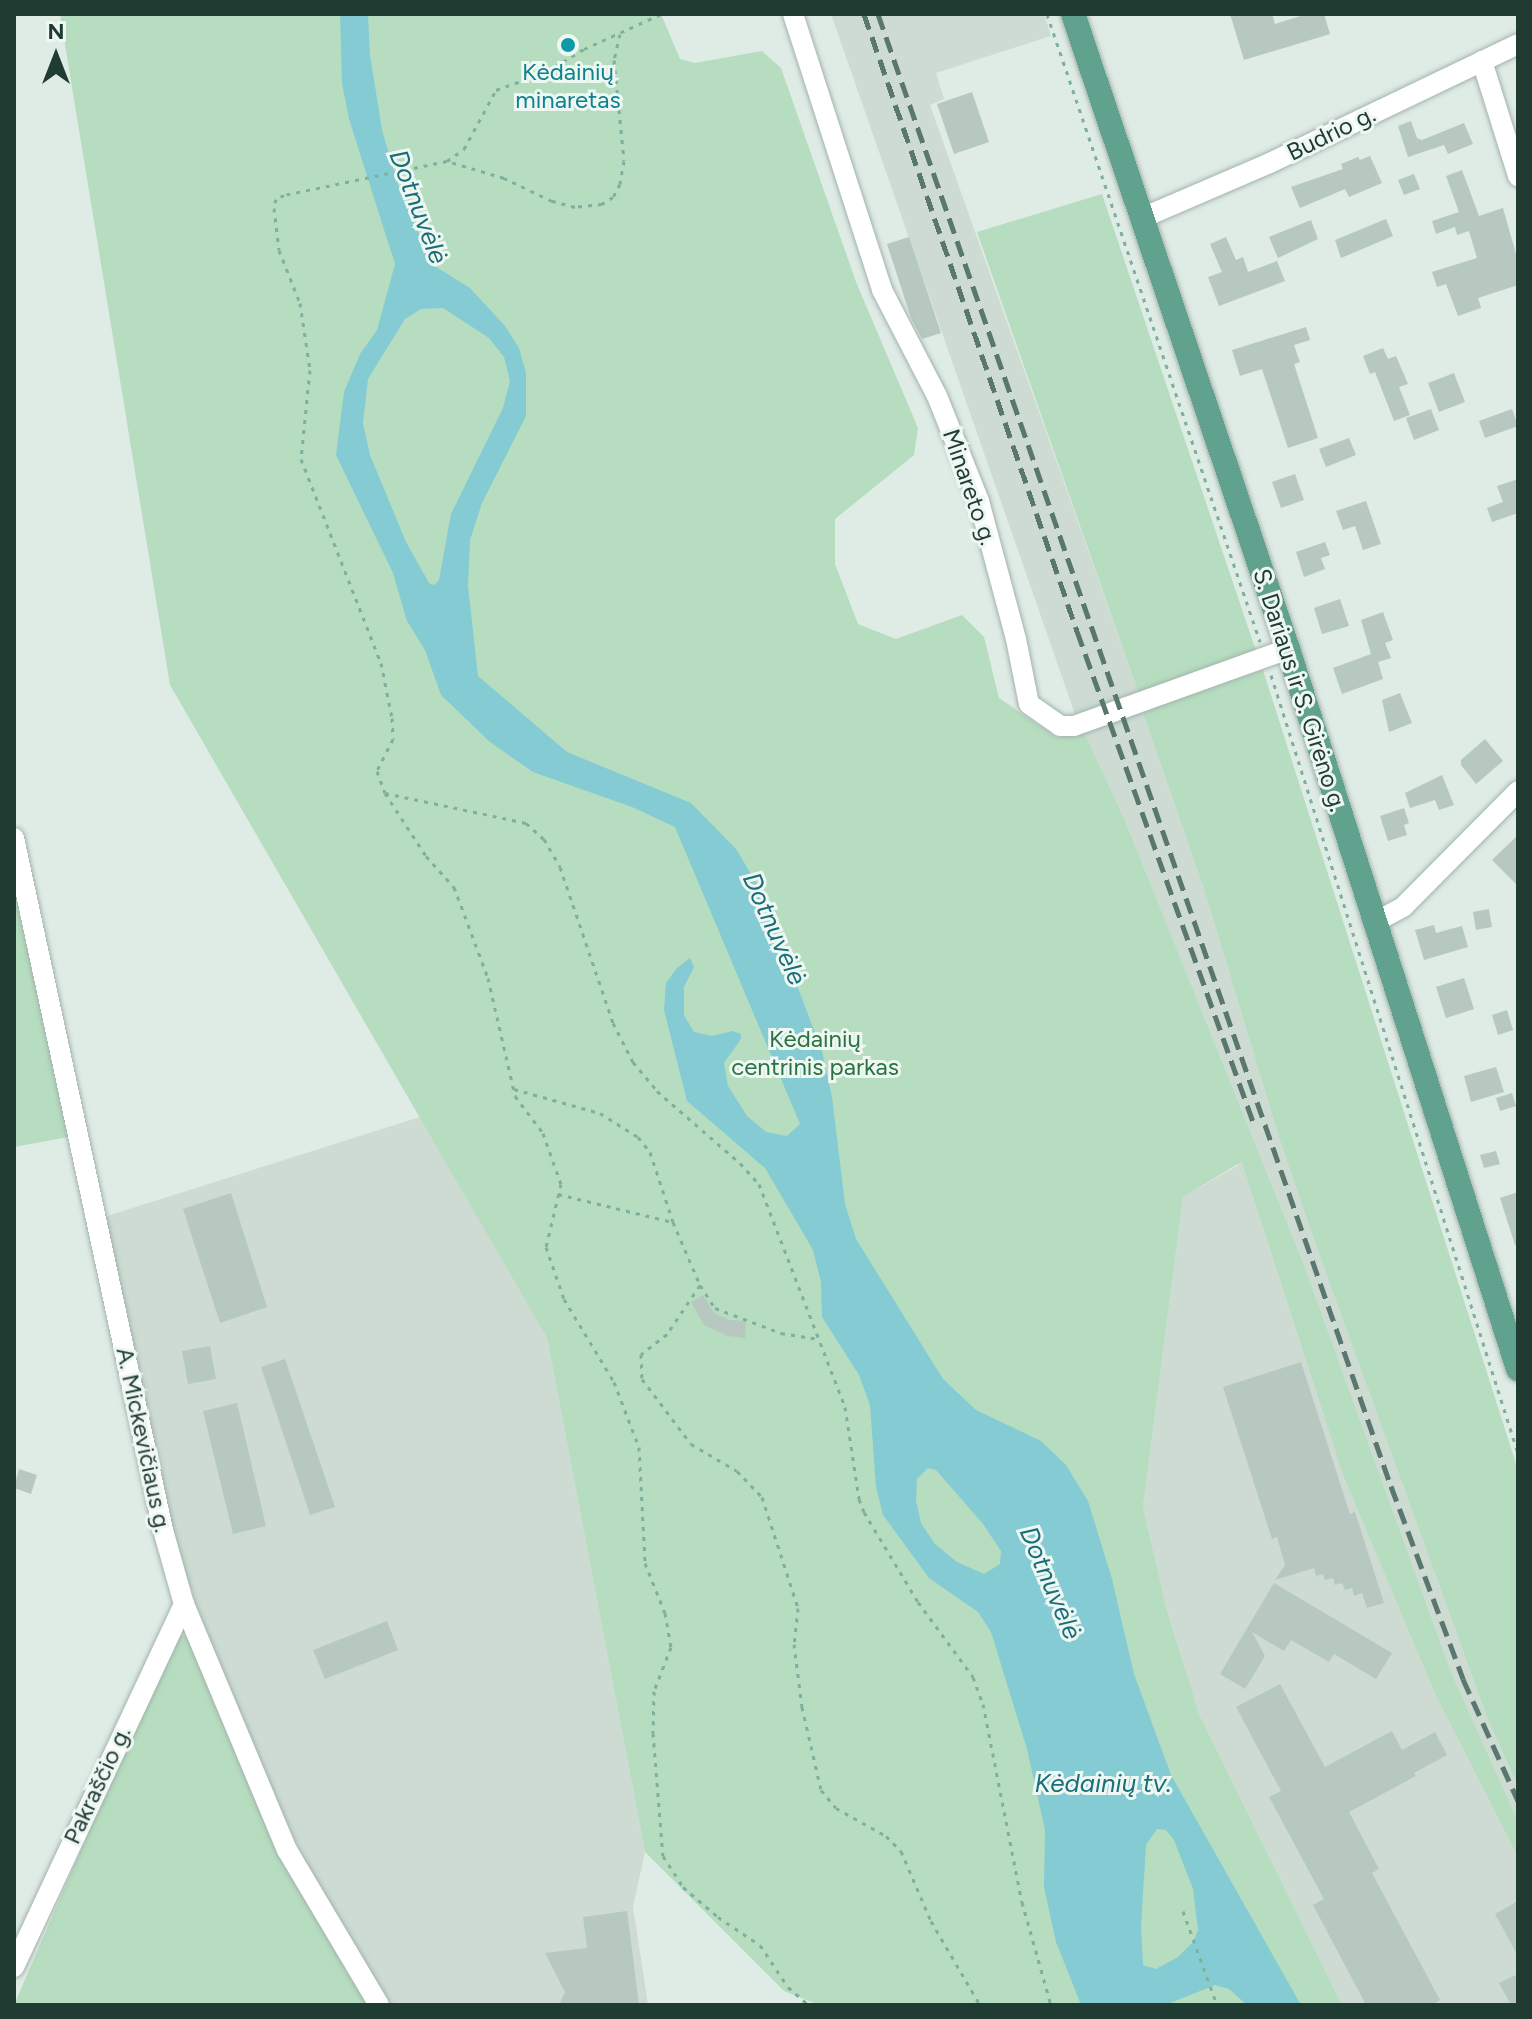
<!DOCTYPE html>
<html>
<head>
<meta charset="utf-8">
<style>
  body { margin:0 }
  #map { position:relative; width:1532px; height:2019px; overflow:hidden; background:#dfebe5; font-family:Figtree,sans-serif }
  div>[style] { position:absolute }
  .built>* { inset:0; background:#cddbd3 }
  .green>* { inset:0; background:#b6ddbf }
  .water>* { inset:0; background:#84cbd3 }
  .building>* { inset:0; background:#b7c8c0 }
  .path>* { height:3px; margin-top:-1.5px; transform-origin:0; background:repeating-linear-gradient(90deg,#7eb09d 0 4px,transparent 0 10px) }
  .roads { filter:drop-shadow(0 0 2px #a2b3ac) drop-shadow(0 0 2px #a2b3ac) }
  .minor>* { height:20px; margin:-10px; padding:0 10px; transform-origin:10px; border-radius:10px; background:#fff }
  .major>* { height:24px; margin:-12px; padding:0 12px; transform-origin:12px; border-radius:12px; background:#61a28e }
  .rail>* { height:5px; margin-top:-2.5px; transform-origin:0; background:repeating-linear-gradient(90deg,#59776d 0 16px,transparent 0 24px) }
  .dots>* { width:22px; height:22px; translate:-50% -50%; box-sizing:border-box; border:4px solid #eff7f3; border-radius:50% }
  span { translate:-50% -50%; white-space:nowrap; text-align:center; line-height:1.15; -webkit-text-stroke:6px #eff7f3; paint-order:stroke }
  .culture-label { font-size:24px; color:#0d838f }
  .street-label { font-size:24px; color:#1f3b32 }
  .park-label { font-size:24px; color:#287341 }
  .water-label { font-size:26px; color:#186e79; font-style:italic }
  .frame { position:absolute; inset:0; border:16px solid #1f3b32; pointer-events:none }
  .north { position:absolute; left:16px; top:16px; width:80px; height:80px; -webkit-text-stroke:6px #eff7f3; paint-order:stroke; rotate:0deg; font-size:22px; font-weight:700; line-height:32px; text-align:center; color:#1f3b32 }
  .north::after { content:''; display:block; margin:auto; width:28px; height:36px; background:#1f3b32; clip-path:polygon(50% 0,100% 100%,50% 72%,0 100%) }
</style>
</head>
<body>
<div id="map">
  <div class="built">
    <div style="clip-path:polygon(831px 14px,1044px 14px,1051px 36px,936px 73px,944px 99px,930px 105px,1139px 694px,1076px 717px)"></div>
    <div style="clip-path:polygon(1142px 710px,1204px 889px,1280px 1141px,1318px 1251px,1488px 1720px,1518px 1786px,1518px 1821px,1451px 1672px,1304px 1265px,1124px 818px,1084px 732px)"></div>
    <div style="clip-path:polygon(420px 1117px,547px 1338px,645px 1852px,633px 1907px,648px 2005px,389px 2005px,315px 1881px,248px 1743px,178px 1554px,104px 1217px)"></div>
    <div style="clip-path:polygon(1242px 1163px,1343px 1475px,1435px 1694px,1518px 1857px,1518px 2005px,1342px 2005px,1200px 1716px,1167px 1611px,1143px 1507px,1183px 1197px)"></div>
  </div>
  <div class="green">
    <div style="clip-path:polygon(60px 14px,661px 14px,680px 59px,695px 63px,762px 51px,781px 68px,856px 282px,918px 428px,914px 455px,835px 519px,835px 564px,858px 624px,896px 639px,962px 615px,984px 637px,999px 698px,1056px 737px,1084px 732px,1124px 818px,1304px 1265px,1451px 1672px,1518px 1821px,1518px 1857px,1435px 1694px,1343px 1475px,1242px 1163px,1236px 1165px,1183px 1197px,1143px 1507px,1167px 1611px,1200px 1716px,1342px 2005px,819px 2005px,784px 1991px,645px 1852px,547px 1338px,170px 685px)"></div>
    <div style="clip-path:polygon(1102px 194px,1256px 651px,1139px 694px,977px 232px)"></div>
    <div style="clip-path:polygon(1263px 670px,1518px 1470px,1518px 1786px,1488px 1720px,1318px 1251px,1280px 1141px,1204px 889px,1142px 710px)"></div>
    <div style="clip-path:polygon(14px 866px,79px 1135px,14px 1147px)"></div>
    <div style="clip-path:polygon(179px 1635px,190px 1638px,369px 2005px,14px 2005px,136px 1723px)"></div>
  </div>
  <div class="water">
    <div style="clip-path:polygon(evenodd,340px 14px,368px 14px,370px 55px,382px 130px,400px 191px,433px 265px,470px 288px,505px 326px,519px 348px,526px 373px,526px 416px,482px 503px,470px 540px,468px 586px,478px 676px,567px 752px,691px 803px,736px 849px,761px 891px,822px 1051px,832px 1097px,845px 1204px,856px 1239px,943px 1379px,976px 1410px,1041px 1441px,1066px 1465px,1088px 1501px,1112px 1579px,1134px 1674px,1171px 1775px,1301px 2005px,1247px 2005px,1229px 1989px,1215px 1985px,1165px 2005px,1081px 2005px,1056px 1942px,1044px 1887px,1045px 1830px,1027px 1749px,991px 1632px,978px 1612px,929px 1578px,883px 1515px,876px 1487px,870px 1405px,859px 1375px,822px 1317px,821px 1282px,813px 1250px,765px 1168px,687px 1101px,664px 1010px,666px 983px,677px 968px,690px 958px,694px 967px,684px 987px,684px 1015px,694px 1032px,712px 1036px,733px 1031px,741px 1034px,741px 1039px,724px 1063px,728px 1086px,747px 1116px,766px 1132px,787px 1136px,800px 1124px,675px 827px,632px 807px,533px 772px,490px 742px,441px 695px,425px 650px,407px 621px,393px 573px,336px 455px,344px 392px,360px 354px,377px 330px,395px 264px,349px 119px,342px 83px,340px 14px,443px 308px,489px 338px,504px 357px,510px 381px,503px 408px,451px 514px,439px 580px,434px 585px,429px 583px,406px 542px,370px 455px,363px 423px,368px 379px,405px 319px,421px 309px,443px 308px,340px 14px,928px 1468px,936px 1470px,983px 1524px,1001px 1551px,1000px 1564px,984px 1574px,957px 1562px,935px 1544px,921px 1523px,916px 1501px,917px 1479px,928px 1468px,340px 14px,1157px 1829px,1166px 1830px,1174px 1840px,1193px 1889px,1198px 1930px,1193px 1942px,1178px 1957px,1156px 1969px,1143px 1965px,1141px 1927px,1146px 1845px,1157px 1829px)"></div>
  </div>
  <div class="building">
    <div style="clip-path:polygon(1230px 14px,1272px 14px,1275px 24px,1307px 14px,1324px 14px,1330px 34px,1244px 60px)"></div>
    <div style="clip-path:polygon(972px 92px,989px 142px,954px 154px,937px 104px)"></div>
    <div style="clip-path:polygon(1411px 121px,1417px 138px,1422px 140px,1464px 123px,1473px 144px,1448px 154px,1444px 145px,1408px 157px,1398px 126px)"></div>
    <div style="clip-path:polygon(1370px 156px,1382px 183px,1349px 197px,1345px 189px,1300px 208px,1291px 187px,1343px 169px,1341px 164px,1358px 157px,1360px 160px)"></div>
    <div style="clip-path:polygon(1462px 170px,1479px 216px,1503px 208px,1518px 261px,1518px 285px,1478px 298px,1481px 308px,1458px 316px,1446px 284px,1437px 287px,1432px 272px,1477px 258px,1469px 231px,1457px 235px,1455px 227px,1436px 234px,1432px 221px,1459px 212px,1446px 176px)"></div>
    <div style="clip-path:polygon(1414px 174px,1420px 189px,1404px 195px,1398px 180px)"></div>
    <div style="clip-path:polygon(1386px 219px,1393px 236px,1341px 258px,1335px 240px)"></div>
    <div style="clip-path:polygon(1311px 220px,1318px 239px,1278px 258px,1269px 237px)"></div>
    <div style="clip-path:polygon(909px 237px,941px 333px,922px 339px,911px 318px,887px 244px)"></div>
    <div style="clip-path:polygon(1226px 237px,1236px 260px,1243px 257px,1248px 272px,1277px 261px,1285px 281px,1219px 306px,1208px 277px,1222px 272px,1210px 244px)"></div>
    <div style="clip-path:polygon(1306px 327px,1310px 340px,1294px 345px,1300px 362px,1294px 364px,1318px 438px,1288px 448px,1262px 369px,1240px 376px,1232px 350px)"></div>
    <div style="clip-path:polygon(1383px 348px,1388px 359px,1396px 356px,1408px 384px,1399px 387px,1410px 415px,1394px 421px,1375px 372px,1370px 374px,1363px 356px)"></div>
    <div style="clip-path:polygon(1454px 373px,1465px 402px,1439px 412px,1428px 383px)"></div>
    <div style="clip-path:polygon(1431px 409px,1439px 430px,1414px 440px,1406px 418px)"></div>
    <div style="clip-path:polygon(1512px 409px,1518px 426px,1485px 438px,1479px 421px)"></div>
    <div style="clip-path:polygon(1349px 438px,1356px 455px,1326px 467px,1319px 449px)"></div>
    <div style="clip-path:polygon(1295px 474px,1304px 500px,1281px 508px,1272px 482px)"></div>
    <div style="clip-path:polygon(1518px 479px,1518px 513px,1492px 522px,1487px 508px,1503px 502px,1497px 486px)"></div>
    <div style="clip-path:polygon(1366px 501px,1381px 544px,1363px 550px,1355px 526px,1343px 530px,1336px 511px)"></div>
    <div style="clip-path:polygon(1325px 542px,1330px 555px,1321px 558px,1325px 569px,1304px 577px,1296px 552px)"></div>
    <div style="clip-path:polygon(1340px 599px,1349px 626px,1322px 634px,1314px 608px)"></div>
    <div style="clip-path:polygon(1383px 612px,1393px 640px,1385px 643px,1391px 658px,1378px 662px,1383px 679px,1342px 694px,1333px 668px,1371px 654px,1361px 620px)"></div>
    <div style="clip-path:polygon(1400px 693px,1412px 723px,1389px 732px,1382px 700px)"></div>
    <div style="clip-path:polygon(1485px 739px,1503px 761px,1476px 784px,1461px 765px,1461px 760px)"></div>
    <div style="clip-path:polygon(1442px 775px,1454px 805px,1439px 810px,1435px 800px,1410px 808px,1405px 793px)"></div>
    <div style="clip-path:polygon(1404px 808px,1409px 823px,1404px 825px,1407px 835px,1388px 841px,1380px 816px)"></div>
    <div style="clip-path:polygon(1518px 835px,1518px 886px,1492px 860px)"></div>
    <div style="clip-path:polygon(1489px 909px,1492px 927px,1476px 930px,1473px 912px)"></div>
    <div style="clip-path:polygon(1434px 925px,1436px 933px,1462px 926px,1468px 947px,1424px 960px,1415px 930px)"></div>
    <div style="clip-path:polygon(1464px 978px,1474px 1009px,1446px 1018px,1436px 987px)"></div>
    <div style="clip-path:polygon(1507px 1010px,1513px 1030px,1498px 1035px,1492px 1015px)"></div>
    <div style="clip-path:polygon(1496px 1067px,1504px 1092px,1471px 1102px,1464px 1076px)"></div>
    <div style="clip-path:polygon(1512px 1093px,1516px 1106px,1500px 1111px,1496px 1098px)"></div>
    <div style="clip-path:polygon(1496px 1151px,1500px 1164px,1484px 1168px,1480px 1155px)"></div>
    <div style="clip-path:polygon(1518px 1192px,1518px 1244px,1515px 1245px,1500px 1198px)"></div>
    <div style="clip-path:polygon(231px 1193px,267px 1307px,220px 1323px,183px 1209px)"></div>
    <div style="clip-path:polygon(703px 1295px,714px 1313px,729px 1320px,746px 1321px,745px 1338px,728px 1336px,704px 1325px,691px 1302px)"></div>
    <div style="clip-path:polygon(210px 1346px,216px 1379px,188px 1384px,182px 1351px)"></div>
    <div style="clip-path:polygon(285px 1359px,335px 1507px,310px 1515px,261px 1367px)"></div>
    <div style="clip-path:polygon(1301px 1362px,1350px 1514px,1355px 1512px,1384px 1603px,1367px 1608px,1362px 1593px,1354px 1596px,1352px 1588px,1345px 1590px,1342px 1583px,1335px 1585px,1333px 1578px,1325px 1580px,1323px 1574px,1316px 1576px,1314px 1568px,1275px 1580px,1285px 1565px,1277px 1537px,1272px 1539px,1223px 1387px)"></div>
    <div style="clip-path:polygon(237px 1403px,266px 1526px,233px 1534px,203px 1411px)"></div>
    <div style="clip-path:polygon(19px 1469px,37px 1475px,31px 1494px,14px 1488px)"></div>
    <div style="clip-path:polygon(1274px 1583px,1392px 1653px,1376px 1679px,1334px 1654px,1329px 1662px,1291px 1640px,1284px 1651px,1252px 1632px,1265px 1656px,1245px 1689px,1220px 1674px)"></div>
    <div style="clip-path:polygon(387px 1621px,398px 1650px,325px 1679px,313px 1650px)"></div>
    <div style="clip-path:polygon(1280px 1684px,1325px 1767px,1392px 1731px,1402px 1750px,1435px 1732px,1447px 1755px,1414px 1773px,1416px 1776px,1349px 1812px,1379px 1869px,1372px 1873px,1440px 2000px,1431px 2005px,1366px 2005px,1313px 1905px,1324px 1899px,1269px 1797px,1281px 1791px,1236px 1707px)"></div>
    <div style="clip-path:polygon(1518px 1901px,1518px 1956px,1495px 1914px)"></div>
    <div style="clip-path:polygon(627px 1911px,639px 2005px,559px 2005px,565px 1992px,545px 1953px,587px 1948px,583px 1917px)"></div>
    <div style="clip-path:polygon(1518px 1974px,1518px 2005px,1511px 2005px,1499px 1983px)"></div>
  </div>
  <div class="path">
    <div style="left:1047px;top:14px;width:663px;rotate:71.26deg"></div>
    <div style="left:620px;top:34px;width:27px;rotate:103deg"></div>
    <div style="left:614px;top:60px;width:101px;rotate:84.3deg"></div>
    <div style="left:624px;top:161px;width:23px;rotate:100deg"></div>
    <div style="left:620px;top:184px;width:15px;rotate:118deg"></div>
    <div style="left:613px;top:197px;width:13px;rotate:148deg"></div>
    <div style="left:602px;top:204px;width:27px;rotate:174deg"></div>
    <div style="left:575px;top:207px;width:24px;rotate:-165deg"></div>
    <div style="left:552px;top:201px;width:53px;rotate:-154.4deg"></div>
    <div style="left:504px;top:178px;width:59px;rotate:-163.4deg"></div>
    <div style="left:447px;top:161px;width:167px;rotate:168.2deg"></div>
    <div style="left:284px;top:195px;width:9px;rotate:153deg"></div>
    <div style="left:276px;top:199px;width:9px;rotate:103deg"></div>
    <div style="left:274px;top:208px;width:42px;rotate:83.2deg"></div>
    <div style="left:279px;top:250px;width:57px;rotate:68.4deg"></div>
    <div style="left:300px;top:303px;width:68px;rotate:81.5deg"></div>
    <div style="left:310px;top:370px;width:89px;rotate:95.8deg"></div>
    <div style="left:301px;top:459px;width:219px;rotate:68.6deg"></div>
    <div style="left:381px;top:663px;width:56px;rotate:78.7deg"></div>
    <div style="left:392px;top:718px;width:21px;rotate:87deg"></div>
    <div style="left:393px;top:739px;width:36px;rotate:117deg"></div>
    <div style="left:377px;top:771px;width:23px;rotate:70deg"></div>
    <div style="left:385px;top:793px;width:75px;rotate:56.9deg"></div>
    <div style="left:426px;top:856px;width:42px;rotate:47.9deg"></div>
    <div style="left:454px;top:887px;width:97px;rotate:69.5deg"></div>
    <div style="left:488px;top:978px;width:121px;rotate:77.1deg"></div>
    <div style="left:515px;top:1096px;width:46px;rotate:52.9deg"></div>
    <div style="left:543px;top:1133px;width:54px;rotate:70.6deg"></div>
    <div style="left:561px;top:1184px;width:65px;rotate:103.4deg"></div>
    <div style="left:546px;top:1247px;width:55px;rotate:70.9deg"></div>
    <div style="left:564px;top:1299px;width:97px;rotate:58.9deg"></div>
    <div style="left:614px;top:1382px;width:70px;rotate:69deg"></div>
    <div style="left:639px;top:1447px;width:116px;rotate:87deg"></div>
    <div style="left:645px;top:1563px;width:54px;rotate:68.2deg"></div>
    <div style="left:665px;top:1613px;width:35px;rotate:80deg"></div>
    <div style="left:671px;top:1647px;width:47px;rotate:111.1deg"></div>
    <div style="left:654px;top:1691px;width:42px;rotate:91.4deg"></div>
    <div style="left:653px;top:1733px;width:123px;rotate:85.4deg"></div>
    <div style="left:663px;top:1856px;width:37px;rotate:57deg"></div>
    <div style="left:683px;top:1887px;width:46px;rotate:40.6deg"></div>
    <div style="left:718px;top:1917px;width:50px;rotate:33.7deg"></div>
    <div style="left:760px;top:1945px;width:50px;rotate:56.3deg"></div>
    <div style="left:788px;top:1987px;width:28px;rotate:41deg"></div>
    <div style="left:447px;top:161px;width:21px;rotate:-35deg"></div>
    <div style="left:464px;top:149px;width:67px;rotate:-61.5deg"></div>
    <div style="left:496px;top:90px;width:53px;rotate:-19.8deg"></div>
    <div style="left:546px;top:72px;width:44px;rotate:-31.2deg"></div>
    <div style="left:584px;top:49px;width:85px;rotate:-24.4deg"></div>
    <div style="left:1271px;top:675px;width:816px;rotate:72.39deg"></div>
    <div style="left:385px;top:793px;width:144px;rotate:12deg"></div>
    <div style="left:526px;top:823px;width:24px;rotate:42deg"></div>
    <div style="left:544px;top:839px;width:32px;rotate:60deg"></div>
    <div style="left:560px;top:867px;width:165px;rotate:71.2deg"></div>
    <div style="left:613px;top:1023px;width:44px;rotate:62.9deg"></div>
    <div style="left:633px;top:1062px;width:38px;rotate:50deg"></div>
    <div style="left:657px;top:1091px;width:110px;rotate:40.9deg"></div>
    <div style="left:740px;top:1163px;width:28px;rotate:48deg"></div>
    <div style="left:759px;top:1184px;width:239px;rotate:68.9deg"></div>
    <div style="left:845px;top:1407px;width:93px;rotate:81.3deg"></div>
    <div style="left:859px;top:1499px;width:14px;rotate:69deg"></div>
    <div style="left:864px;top:1512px;width:105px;rotate:59deg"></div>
    <div style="left:918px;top:1602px;width:93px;rotate:53.7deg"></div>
    <div style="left:973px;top:1677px;width:29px;rotate:70deg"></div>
    <div style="left:983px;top:1704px;width:202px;rotate:78.9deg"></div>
    <div style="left:1022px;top:1902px;width:107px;rotate:74.3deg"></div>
    <div style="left:514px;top:1089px;width:89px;rotate:15.6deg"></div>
    <div style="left:600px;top:1113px;width:45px;rotate:32.3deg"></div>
    <div style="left:638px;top:1137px;width:19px;rotate:51deg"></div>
    <div style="left:650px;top:1152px;width:74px;rotate:71.8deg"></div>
    <div style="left:558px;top:1194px;width:118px;rotate:13.7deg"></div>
    <div style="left:673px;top:1222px;width:69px;rotate:66.8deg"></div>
    <div style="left:700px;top:1285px;width:59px;rotate:124deg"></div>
    <div style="left:667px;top:1334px;width:33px;rotate:142deg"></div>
    <div style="left:641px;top:1354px;width:25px;rotate:88deg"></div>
    <div style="left:642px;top:1379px;width:81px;rotate:53deg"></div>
    <div style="left:691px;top:1444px;width:53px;rotate:30.4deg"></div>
    <div style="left:737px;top:1471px;width:36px;rotate:46deg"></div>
    <div style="left:762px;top:1497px;width:117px;rotate:72deg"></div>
    <div style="left:798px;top:1608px;width:36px;rotate:96deg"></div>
    <div style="left:794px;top:1644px;width:64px;rotate:82.8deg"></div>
    <div style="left:802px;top:1707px;width:85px;rotate:77.1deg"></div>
    <div style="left:821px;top:1790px;width:23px;rotate:50deg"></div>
    <div style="left:836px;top:1808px;width:57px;rotate:29.2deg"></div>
    <div style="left:886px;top:1836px;width:21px;rotate:45deg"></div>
    <div style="left:901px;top:1851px;width:76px;rotate:66.8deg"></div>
    <div style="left:931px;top:1921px;width:97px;rotate:59.7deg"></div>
    <div style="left:700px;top:1285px;width:27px;rotate:57deg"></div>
    <div style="left:715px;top:1308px;width:71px;rotate:20.7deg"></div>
    <div style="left:781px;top:1333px;width:38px;rotate:9deg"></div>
    <div style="left:1183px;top:1911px;width:100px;rotate:70.1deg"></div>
  </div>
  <div class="roads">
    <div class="minor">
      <div style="left:793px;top:14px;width:290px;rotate:72.1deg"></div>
      <div style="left:882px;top:290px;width:119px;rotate:62.6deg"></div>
      <div style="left:937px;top:396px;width:113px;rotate:68.2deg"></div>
      <div style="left:979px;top:501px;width:143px;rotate:75deg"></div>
      <div style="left:1016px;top:639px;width:66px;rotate:78.7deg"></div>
      <div style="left:1029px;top:704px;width:38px;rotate:35deg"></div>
      <div style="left:1060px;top:726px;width:14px"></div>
      <div style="left:1074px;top:726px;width:227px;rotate:-19.8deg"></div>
      <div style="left:1482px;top:61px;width:121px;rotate:72.6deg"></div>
      <div style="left:1142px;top:218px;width:139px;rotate:-23.3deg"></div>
      <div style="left:1270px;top:163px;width:275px;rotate:-25.6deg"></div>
      <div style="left:14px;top:838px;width:708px;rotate:77.85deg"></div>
      <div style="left:163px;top:1530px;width:77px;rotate:74.2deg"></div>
      <div style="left:184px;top:1604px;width:267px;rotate:67.3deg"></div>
      <div style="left:287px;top:1850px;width:180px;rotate:59.3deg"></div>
      <div style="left:1375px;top:922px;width:32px;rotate:-28deg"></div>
      <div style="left:1403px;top:907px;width:163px;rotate:-45.2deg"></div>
      <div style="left:14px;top:1967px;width:401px;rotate:-64.9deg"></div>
    </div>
    <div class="major">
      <div style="left:1073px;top:14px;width:670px;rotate:71.29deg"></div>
      <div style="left:1288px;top:649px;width:756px;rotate:72.28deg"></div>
    </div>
  </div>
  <div class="rail">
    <div style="left:864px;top:14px;width:653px;rotate:70.95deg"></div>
    <div style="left:1077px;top:631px;width:527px;rotate:70.26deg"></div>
    <div style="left:878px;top:14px;width:1559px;rotate:70.79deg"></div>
    <div style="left:1391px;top:1486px;width:206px;rotate:69.5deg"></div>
    <div style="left:1463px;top:1679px;width:134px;rotate:65.7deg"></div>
  </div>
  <div class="dots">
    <div style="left:568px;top:45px;background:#0f9aa8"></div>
  </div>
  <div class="culture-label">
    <span style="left:568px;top:86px">Kėdainių<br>minaretas</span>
  </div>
  <div class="street-label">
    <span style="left:1331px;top:133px;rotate:-26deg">Budrio g.</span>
    <span style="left:970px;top:487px;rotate:71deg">Minareto g.</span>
    <span style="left:1300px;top:690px;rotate:72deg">S. Dariaus ir S. Girėno g.</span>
    <span style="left:144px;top:1440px;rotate:78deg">A. Mickevičiaus g.</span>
    <span style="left:97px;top:1785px;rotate:-65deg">Pakraščio g.</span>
  </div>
  <div class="park-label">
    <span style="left:815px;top:1053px">Kėdainių<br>centrinis parkas</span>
  </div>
  <div class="water-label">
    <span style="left:418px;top:207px;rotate:69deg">Dotnuvėlė</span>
    <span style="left:774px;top:929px;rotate:66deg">Dotnuvėlė</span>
    <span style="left:1050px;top:1583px;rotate:67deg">Dotnuvėlė</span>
    <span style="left:1103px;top:1784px">Kėdainių tv.</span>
  </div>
  <div class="frame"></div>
  <div class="north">N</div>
</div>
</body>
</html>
